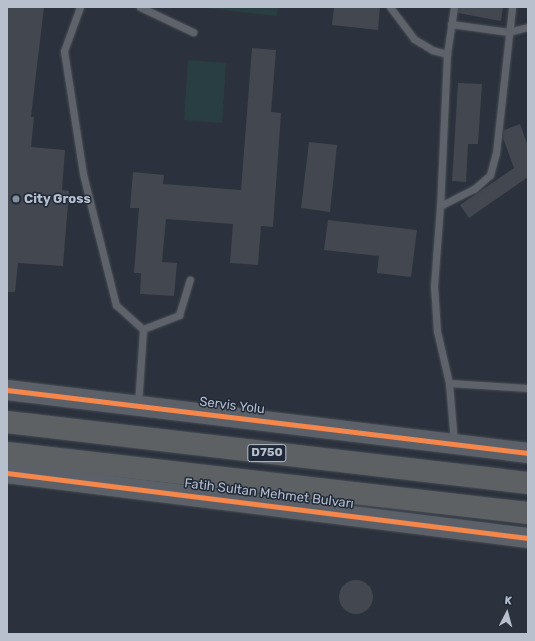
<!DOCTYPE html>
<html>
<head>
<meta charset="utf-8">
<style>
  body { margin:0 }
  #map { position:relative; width:535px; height:641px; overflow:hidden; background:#2c323d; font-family:Rubik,sans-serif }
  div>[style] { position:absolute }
  .green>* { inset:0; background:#293e43 }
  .building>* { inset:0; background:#424750 }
  .round { border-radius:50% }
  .roads { filter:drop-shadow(0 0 1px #494e56) drop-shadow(0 0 1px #494e56) }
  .lane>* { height:7px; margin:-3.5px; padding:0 3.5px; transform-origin:3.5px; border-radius:3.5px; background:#5e626a }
  .secondary>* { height:20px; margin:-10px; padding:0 10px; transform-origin:10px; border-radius:10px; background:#5c6169 }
  .highway>* { height:22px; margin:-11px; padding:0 11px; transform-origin:11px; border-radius:11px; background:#5e6164 }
  .cycleway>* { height:5px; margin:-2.5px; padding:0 2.5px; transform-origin:2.5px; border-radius:2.5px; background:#f5874c }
  .dots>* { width:11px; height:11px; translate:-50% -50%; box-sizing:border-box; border:2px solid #1f2938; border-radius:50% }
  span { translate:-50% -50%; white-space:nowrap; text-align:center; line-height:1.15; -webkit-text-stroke:3px #1f2938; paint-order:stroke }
  .shield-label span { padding:1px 3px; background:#1f2938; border:1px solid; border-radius:3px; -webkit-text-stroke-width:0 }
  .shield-label { font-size:12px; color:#b8bfcd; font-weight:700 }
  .poi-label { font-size:13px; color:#b8bfcd; font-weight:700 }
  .left { translate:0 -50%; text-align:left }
  .street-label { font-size:13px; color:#b8bfcd }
  .frame { position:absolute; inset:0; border:8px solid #b8bfcd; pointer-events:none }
  .north { position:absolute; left:487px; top:593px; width:40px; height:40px; -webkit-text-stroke:3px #1f2938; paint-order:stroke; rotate:6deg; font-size:11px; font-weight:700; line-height:16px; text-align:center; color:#b8bfcd }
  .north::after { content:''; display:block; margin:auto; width:14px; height:18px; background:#b8bfcd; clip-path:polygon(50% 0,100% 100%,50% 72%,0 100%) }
</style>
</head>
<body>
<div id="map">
  <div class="green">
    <div style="clip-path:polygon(196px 7px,278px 7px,277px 16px)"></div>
    <div style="clip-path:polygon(188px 60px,226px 63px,222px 123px,184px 120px)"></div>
  </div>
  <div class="building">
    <div style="clip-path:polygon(7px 7px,44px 7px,31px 117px,34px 117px,31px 147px,65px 150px,62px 190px,69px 191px,63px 266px,18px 263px,15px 292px,7px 292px)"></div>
    <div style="clip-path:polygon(334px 7px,380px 7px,378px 30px,332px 25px)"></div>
    <div style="clip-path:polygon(459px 7px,503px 7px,501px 21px,458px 13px)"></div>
    <div style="clip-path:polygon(252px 48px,276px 50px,271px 112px,281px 113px,273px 227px,261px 226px,258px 265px,230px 263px,233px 224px,166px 219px,162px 262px,177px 263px,174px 296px,140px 294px,141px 273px,134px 273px,139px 208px,130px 208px,133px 172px,164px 175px,163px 184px,241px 190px)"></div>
    <div style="clip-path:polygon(458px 83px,482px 84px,478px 144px,468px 144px,466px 182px,452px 181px)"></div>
    <div style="clip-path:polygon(520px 124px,528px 146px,528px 177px,469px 218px,460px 205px,514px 168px,503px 138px,504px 130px)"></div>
    <div style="clip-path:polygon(309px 142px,337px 145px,330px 212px,301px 208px)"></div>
    <div style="clip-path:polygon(328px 220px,417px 230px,411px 277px,377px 273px,379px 256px,324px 250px)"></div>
    <div class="round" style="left:339px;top:580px;width:34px;height:34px"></div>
  </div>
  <div class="roads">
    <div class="lane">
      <div style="left:80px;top:7px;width:47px;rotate:110deg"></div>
      <div style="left:64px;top:51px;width:124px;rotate:81.2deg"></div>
      <div style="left:83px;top:174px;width:135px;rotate:75.9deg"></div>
      <div style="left:116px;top:305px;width:36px;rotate:42deg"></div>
      <div style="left:140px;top:7px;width:59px;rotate:25.3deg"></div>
      <div style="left:390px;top:7px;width:40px;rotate:53deg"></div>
      <div style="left:414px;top:39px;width:21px;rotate:31deg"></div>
      <div style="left:432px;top:50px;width:16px;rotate:15deg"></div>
      <div style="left:454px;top:7px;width:48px;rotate:98.5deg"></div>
      <div style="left:447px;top:54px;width:152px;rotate:92.6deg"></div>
      <div style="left:440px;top:206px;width:80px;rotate:94.3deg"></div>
      <div style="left:434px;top:286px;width:45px;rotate:86.2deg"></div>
      <div style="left:437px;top:331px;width:53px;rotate:77deg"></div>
      <div style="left:449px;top:383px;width:59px;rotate:85.2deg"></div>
      <div style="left:451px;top:24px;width:58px;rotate:8deg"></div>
      <div style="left:508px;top:32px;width:21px;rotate:-14deg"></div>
      <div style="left:440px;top:206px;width:38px;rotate:-27deg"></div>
      <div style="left:474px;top:189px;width:21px;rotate:-41deg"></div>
      <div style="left:490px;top:175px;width:23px;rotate:-75deg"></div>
      <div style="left:496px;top:153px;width:147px;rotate:-83.7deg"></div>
      <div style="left:143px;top:329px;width:39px;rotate:-21deg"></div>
      <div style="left:179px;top:315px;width:37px;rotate:-73deg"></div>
      <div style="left:449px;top:383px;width:79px;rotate:3.6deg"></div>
      <div style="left:138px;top:405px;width:76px;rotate:-86.2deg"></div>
    </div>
    <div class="secondary">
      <div style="left:7px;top:390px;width:525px;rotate:6.89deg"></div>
      <div style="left:7px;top:473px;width:525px;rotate:7.11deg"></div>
    </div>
    <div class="highway">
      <div style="left:7px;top:422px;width:525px;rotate:6.68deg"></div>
      <div style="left:7px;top:453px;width:524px;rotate:6.57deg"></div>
    </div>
  </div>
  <div class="cycleway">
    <div style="left:7px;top:390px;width:525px;rotate:6.89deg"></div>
    <div style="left:7px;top:473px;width:525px;rotate:7.11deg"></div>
  </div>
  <div class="dots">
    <div style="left:16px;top:199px;background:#878e9b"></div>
  </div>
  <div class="shield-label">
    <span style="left:267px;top:453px">D750</span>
  </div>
  <div class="poi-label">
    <span class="left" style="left:24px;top:199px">City Gross</span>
  </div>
  <div class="street-label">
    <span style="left:232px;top:406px;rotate:7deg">Servis Yolu</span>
    <span style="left:269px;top:494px;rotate:7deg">Fatih Sultan Mehmet Bulvarı</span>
  </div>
  <div class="frame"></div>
  <div class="north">K</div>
</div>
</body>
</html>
